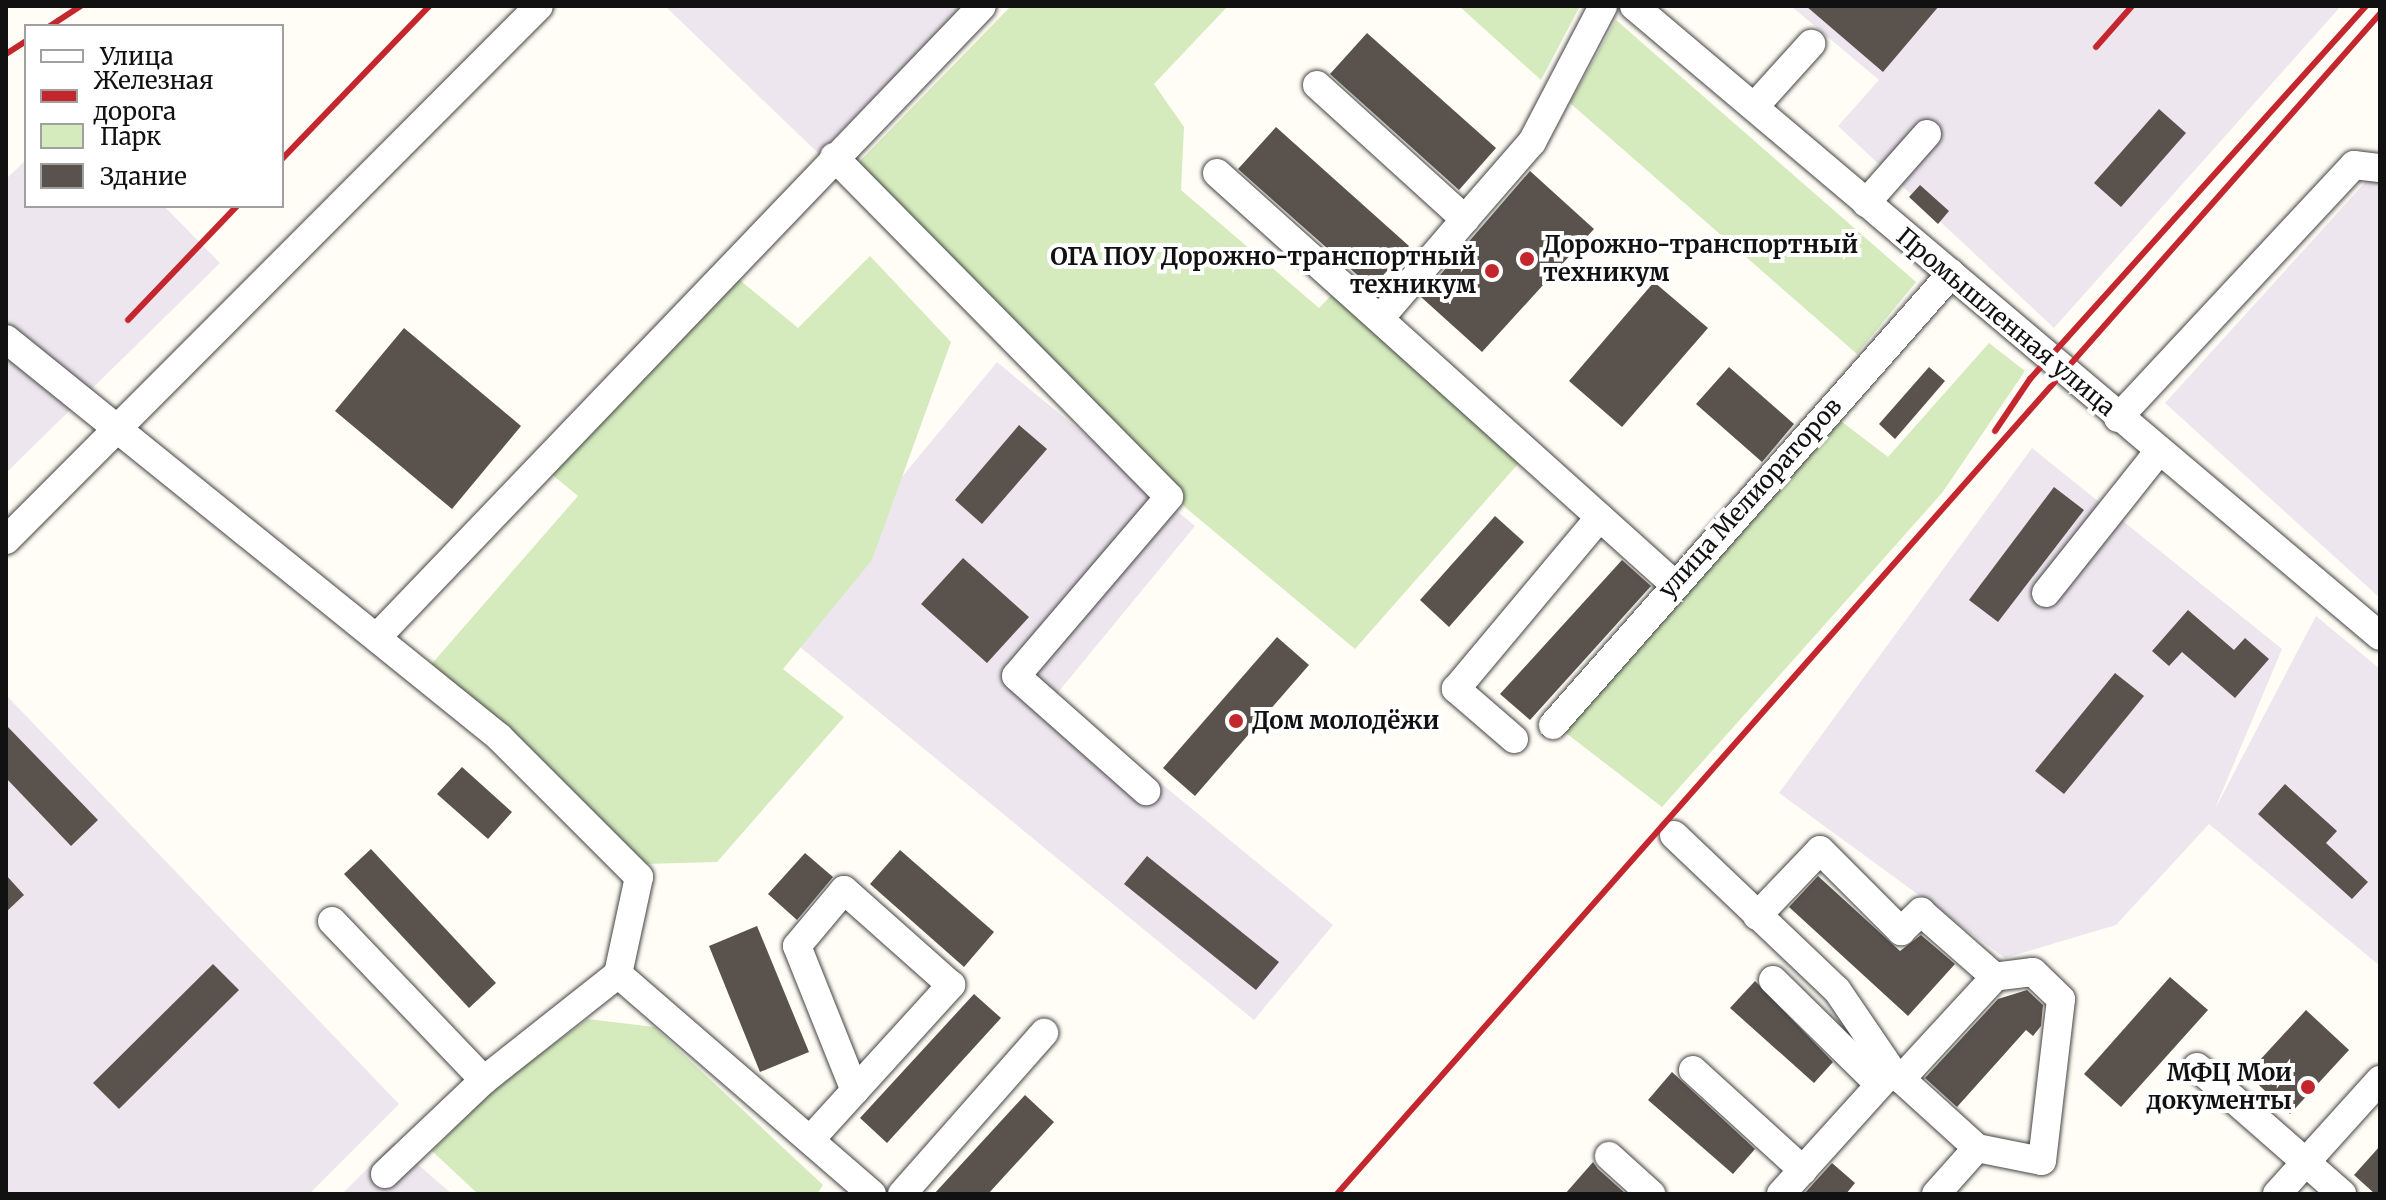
<!DOCTYPE html>
<html>
<head>
<meta charset="utf-8">
<style>
  body { margin:0 }
  #map { position:relative; width:2386px; height:1200px; overflow:hidden; background:#fffdf5; font-family:Merriweather,serif }
  div>[style] { position:absolute }
  .industrial>* { inset:0; background:#eee6ef }
  .green>* { inset:0; background:#d5ebbd }
  .building>* { inset:0; background:#5a524d }
  .roads { filter:drop-shadow(0 0 2px #444) drop-shadow(0 0 2px #444) }
  .minor>* { height:28px; margin:-14px; padding:0 14px; transform-origin:14px; border-radius:14px; background:#fff }
  .rail>* { height:6px; margin:-3px; padding:0 3px; transform-origin:3px; border-radius:3px; background:#c4262e }
  .dots>* { width:22px; height:22px; translate:-50% -50%; box-sizing:border-box; border:4px solid #fff; border-radius:50% }
  span { translate:-50% -50%; white-space:nowrap; text-align:center; line-height:1.15; -webkit-text-stroke:8px #fff; paint-order:stroke }
  .poi-label { font-size:24px; color:#111; font-weight:700 }
  .left { translate:0 -50%; text-align:left }
  .right { translate:-100% -50%; text-align:right }
  .street-label { font-size:24px; color:#111 }
  .frame { position:absolute; inset:0; border:8px solid #111; pointer-events:none }
  .legend { position:absolute; left:24px; top:24px; width:260px; height:184px; box-sizing:border-box; background:#fff; border:2px solid #a0a0a0; margin:0; padding:10px 14px; list-style:none; font-size:24px; color:#111 }
  .legend li { display:flex; align-items:center; gap:16px; height:40px }
  .legend b { width:40px; border:2px solid #a0a0a0 }
</style>
</head>
<body>
<div id="map">
  <div class="industrial">
    <div style="clip-path:polygon(665px 6px,962px 6px,819px 154px)"></div>
    <div style="clip-path:polygon(1791px 6px,2341px 6px,2054px 328px,1838px 126px,1879px 80px)"></div>
    <div style="clip-path:polygon(26px 160px,26px 206px,164px 206px,220px 263px,6px 473px,6px 179px)"></div>
    <div style="clip-path:polygon(2380px 166px,2380px 598px,2165px 403px)"></div>
    <div style="clip-path:polygon(997px 362px,1195px 526px,1055px 696px,1333px 925px,1254px 1020px,777px 628px)"></div>
    <div style="clip-path:polygon(2032px 448px,2282px 649px,2214px 811px,2316px 616px,2380px 669px,2380px 966px,2209px 824px,2116px 925px,2005px 958px,1779px 793px)"></div>
    <div style="clip-path:polygon(6px 695px,399px 1104px,309px 1194px,6px 1194px)"></div>
    <div style="clip-path:polygon(393px 1143px,452px 1194px,342px 1194px)"></div>
  </div>
  <div class="green">
    <div style="clip-path:polygon(1011px 6px,1228px 6px,1154px 84px,1184px 127px,1181px 190px,1319px 308px,1340px 286px,1525px 456px,1355px 649px,1186px 508px,854px 167px)"></div>
    <div style="clip-path:polygon(1459px 6px,1580px 6px,1541px 80px)"></div>
    <div style="clip-path:polygon(1616px 20px,1916px 282px,1857px 354px,1570px 103px)"></div>
    <div style="clip-path:polygon(870px 256px,951px 342px,872px 560px,783px 669px,844px 717px,717px 862px,641px 864px,429px 667px,578px 496px,549px 472px,730px 272px,798px 328px)"></div>
    <div style="clip-path:polygon(1989px 343px,2025px 371px,1942px 493px,1662px 807px,1562px 730px,1837px 418px,1888px 457px)"></div>
    <div style="clip-path:polygon(588px 1019px,654px 1027px,823px 1185px,817px 1194px,478px 1194px,432px 1151px,499px 1084px)"></div>
  </div>
  <div class="building">
    <div style="clip-path:polygon(1806px 6px,1939px 6px,1883px 72px)"></div>
    <div style="clip-path:polygon(1367px 33px,1496px 148px,1459px 190px,1330px 74px)"></div>
    <div style="clip-path:polygon(2159px 109px,2186px 133px,2121px 207px,2094px 183px)"></div>
    <div style="clip-path:polygon(1276px 127px,1409px 246px,1372px 288px,1238px 169px)"></div>
    <div style="clip-path:polygon(1530px 171px,1594px 229px,1482px 352px,1421px 297px)"></div>
    <div style="clip-path:polygon(1920px 185px,1949px 211px,1938px 224px,1909px 197px)"></div>
    <div style="clip-path:polygon(1654px 282px,1708px 328px,1622px 427px,1569px 381px)"></div>
    <div style="clip-path:polygon(404px 328px,521px 426px,452px 509px,335px 411px)"></div>
    <div style="clip-path:polygon(1729px 367px,1794px 424px,1762px 462px,1696px 404px)"></div>
    <div style="clip-path:polygon(1929px 367px,1945px 381px,1895px 439px,1879px 424px)"></div>
    <div style="clip-path:polygon(1019px 425px,1047px 449px,982px 524px,955px 500px)"></div>
    <div style="clip-path:polygon(2054px 487px,2084px 510px,1998px 622px,1969px 600px)"></div>
    <div style="clip-path:polygon(1495px 516px,1524px 542px,1449px 627px,1420px 600px)"></div>
    <div style="clip-path:polygon(963px 558px,1029px 617px,987px 663px,921px 604px)"></div>
    <div style="clip-path:polygon(1622px 560px,1651px 586px,1530px 720px,1500px 694px)"></div>
    <div style="clip-path:polygon(2188px 610px,2234px 650px,2245px 638px,2269px 659px,2235px 698px,2182px 652px,2169px 666px,2152px 651px)"></div>
    <div style="clip-path:polygon(1277px 637px,1309px 665px,1195px 796px,1163px 768px)"></div>
    <div style="clip-path:polygon(2115px 673px,2144px 696px,2064px 794px,2035px 771px)"></div>
    <div style="clip-path:polygon(6px 725px,98px 820px,71px 846px,6px 778px)"></div>
    <div style="clip-path:polygon(462px 767px,512px 812px,488px 839px,437px 794px)"></div>
    <div style="clip-path:polygon(2285px 784px,2337px 831px,2326px 843px,2368px 882px,2352px 899px,2258px 814px)"></div>
    <div style="clip-path:polygon(371px 849px,496px 983px,469px 1008px,344px 874px)"></div>
    <div style="clip-path:polygon(900px 850px,994px 932px,964px 967px,870px 884px)"></div>
    <div style="clip-path:polygon(805px 853px,833px 877px,797px 920px,768px 894px)"></div>
    <div style="clip-path:polygon(1147px 856px,1279px 962px,1256px 990px,1124px 884px)"></div>
    <div style="clip-path:polygon(6px 875px,24px 895px,6px 912px)"></div>
    <div style="clip-path:polygon(1818px 876px,1900px 951px,1921px 935px,1955px 964px,1908px 1016px,1789px 907px)"></div>
    <div style="clip-path:polygon(757px 926px,809px 1052px,760px 1072px,709px 946px)"></div>
    <div style="clip-path:polygon(213px 964px,239px 990px,119px 1109px,93px 1083px)"></div>
    <div style="clip-path:polygon(2170px 977px,2208px 1010px,2121px 1107px,2084px 1074px)"></div>
    <div style="clip-path:polygon(1755px 981px,1833px 1062px,1814px 1083px,1730px 1008px)"></div>
    <div style="clip-path:polygon(2027px 990px,2043px 1005px,2041px 1026px,2033px 1036px,2026px 1030px,1957px 1107px,1925px 1078px,1998px 999px)"></div>
    <div style="clip-path:polygon(974px 994px,1001px 1018px,887px 1143px,860px 1118px)"></div>
    <div style="clip-path:polygon(2306px 1010px,2349px 1050px,2290px 1114px,2247px 1074px)"></div>
    <div style="clip-path:polygon(1672px 1072px,1755px 1149px,1733px 1174px,1648px 1100px)"></div>
    <div style="clip-path:polygon(1025px 1095px,1054px 1122px,988px 1194px,934px 1194px)"></div>
    <div style="clip-path:polygon(2380px 1146px,2380px 1194px,2375px 1194px,2354px 1175px)"></div>
    <div style="clip-path:polygon(1593px 1162px,1598px 1169px,1626px 1194px,1565px 1194px)"></div>
    <div style="clip-path:polygon(1832px 1163px,1855px 1183px,1846px 1194px,1804px 1194px)"></div>
  </div>
  <div class="roads">
    <div class="minor">
      <div style="left:1634px;top:6px;width:976px;rotate:40.18deg"></div>
      <div style="left:1317px;top:85px;width:200px;rotate:42.2deg"></div>
      <div style="left:1465px;top:219px;width:102px;rotate:-49deg"></div>
      <div style="left:1532px;top:142px;width:153px;rotate:-62.4deg"></div>
      <div style="left:1755px;top:106px;width:84px;rotate:-47.9deg"></div>
      <div style="left:834px;top:157px;width:477px;rotate:45.4deg"></div>
      <div style="left:1169px;top:497px;width:235px;rotate:130.5deg"></div>
      <div style="left:1016px;top:676px;width:174px;rotate:41.5deg"></div>
      <div style="left:1217px;top:173px;width:613px;rotate:41.96deg"></div>
      <div style="left:1866px;top:203px;width:92px;rotate:-48.5deg"></div>
      <div style="left:1382px;top:316px;width:128px;rotate:-49.4deg"></div>
      <div style="left:6px;top:339px;width:634px;rotate:38.91deg"></div>
      <div style="left:499px;top:737px;width:198px;rotate:45deg"></div>
      <div style="left:639px;top:877px;width:99px;rotate:102.2deg"></div>
      <div style="left:618px;top:974px;width:336px;rotate:40.9deg"></div>
      <div style="left:2118px;top:418px;width:346px;rotate:-47deg"></div>
      <div style="left:2354px;top:165px;width:26px;rotate:7deg"></div>
      <div style="left:6px;top:540px;width:754px;rotate:-45.05deg"></div>
      <div style="left:2046px;top:593px;width:180px;rotate:-51.5deg"></div>
      <div style="left:379px;top:635px;width:871px;rotate:-46.21deg"></div>
      <div style="left:1553px;top:725px;width:602px;rotate:-48.57deg"></div>
      <div style="left:1514px;top:739px;width:77px;rotate:-139.2deg"></div>
      <div style="left:1456px;top:689px;width:224px;rotate:-50.1deg"></div>
      <div style="left:1674px;top:835px;width:225px;rotate:43.6deg"></div>
      <div style="left:1837px;top:990px;width:98px;rotate:55.8deg"></div>
      <div style="left:1892px;top:1071px;width:12px;rotate:42deg"></div>
      <div style="left:1901px;top:1079px;width:103px;rotate:42.2deg"></div>
      <div style="left:1977px;top:1148px;width:66px;rotate:11.3deg"></div>
      <div style="left:2042px;top:1161px;width:163px;rotate:-83.3deg"></div>
      <div style="left:2061px;top:999px;width:39px;rotate:-136deg"></div>
      <div style="left:2033px;top:972px;width:38px;rotate:173deg"></div>
      <div style="left:1995px;top:977px;width:139px;rotate:132.7deg"></div>
      <div style="left:1757px;top:916px;width:91px;rotate:-46.3deg"></div>
      <div style="left:1820px;top:850px;width:115px;rotate:45deg"></div>
      <div style="left:1901px;top:931px;width:28px;rotate:-44deg"></div>
      <div style="left:1921px;top:912px;width:98px;rotate:41.3deg"></div>
      <div style="left:332px;top:921px;width:220px;rotate:46.3deg"></div>
      <div style="left:1773px;top:980px;width:148px;rotate:44.5deg"></div>
      <div style="left:2197px;top:1067px;width:193px;rotate:41.2deg"></div>
      <div style="left:1693px;top:1070px;width:149px;rotate:42.3deg"></div>
      <div style="left:810px;top:1140px;width:210px;rotate:-47.7deg"></div>
      <div style="left:951px;top:985px;width:143px;rotate:-138.4deg"></div>
      <div style="left:844px;top:890px;width:73px;rotate:130deg"></div>
      <div style="left:797px;top:946px;width:156px;rotate:68.2deg"></div>
      <div style="left:1609px;top:1156px;width:57px;rotate:42.1deg"></div>
      <div style="left:385px;top:1174px;width:137px;rotate:-43.5deg"></div>
      <div style="left:484px;top:1080px;width:171px;rotate:-38.3deg"></div>
      <div style="left:902px;top:1194px;width:215px;rotate:-48.6deg"></div>
      <div style="left:1781px;top:1194px;width:166px;rotate:-47.9deg"></div>
      <div style="left:1936px;top:1194px;width:62px;rotate:-48.3deg"></div>
      <div style="left:2277px;top:1194px;width:154px;rotate:-47.9deg"></div>
    </div>
  </div>
  <div class="rail">
    <div style="left:50px;top:26px;width:37px;rotate:-33deg"></div>
    <div style="left:2096px;top:47px;width:55px;rotate:-48.7deg"></div>
    <div style="left:6px;top:54px;width:24px;rotate:-33deg"></div>
    <div style="left:282px;top:159px;width:212px;rotate:-46.1deg"></div>
    <div style="left:128px;top:320px;width:158px;rotate:-46.3deg"></div>
    <div style="left:1995px;top:431px;width:63px;rotate:-56.1deg"></div>
    <div style="left:2030px;top:379px;width:502px;rotate:-47.99deg"></div>
    <div style="left:1337px;top:1194px;width:1575px;rotate:-48.53deg"></div>
  </div>
  <div class="dots">
    <div style="left:1527px;top:259px;background:#c4262e"></div>
    <div style="left:1492px;top:271px;background:#c4262e"></div>
    <div style="left:1236px;top:721px;background:#c4262e"></div>
    <div style="left:2308px;top:1087px;background:#c4262e"></div>
  </div>
  <div class="poi-label">
    <span class="left" style="left:1543px;top:259px">Дорожно-транспортный<br>техникум</span>
    <span class="right" style="left:1476px;top:271px">ОГА ПОУ Дорожно-транспортный<br>техникум</span>
    <span class="left" style="left:1252px;top:721px">Дом молодёжи</span>
    <span class="right" style="left:2292px;top:1087px">МФЦ Мои<br>документы</span>
  </div>
  <div class="street-label">
    <span style="left:2006px;top:322px;rotate:40deg">Промышленная улица</span>
    <span style="left:1750px;top:498px;rotate:-48deg">улица Мелиораторов</span>
  </div>
  <div class="frame"></div>
  <ul class="legend">
  <li><b style="height:10px;background:#fff"></b>Улица</li>
  <li><b style="height:10px;background:#c4262e"></b>Железная дорога</li>
  <li><b style="height:22px;background:#d5ebbd"></b>Парк</li>
  <li><b style="height:22px;background:#5a524d"></b>Здание</li>
  </ul>
</div>
</body>
</html>
